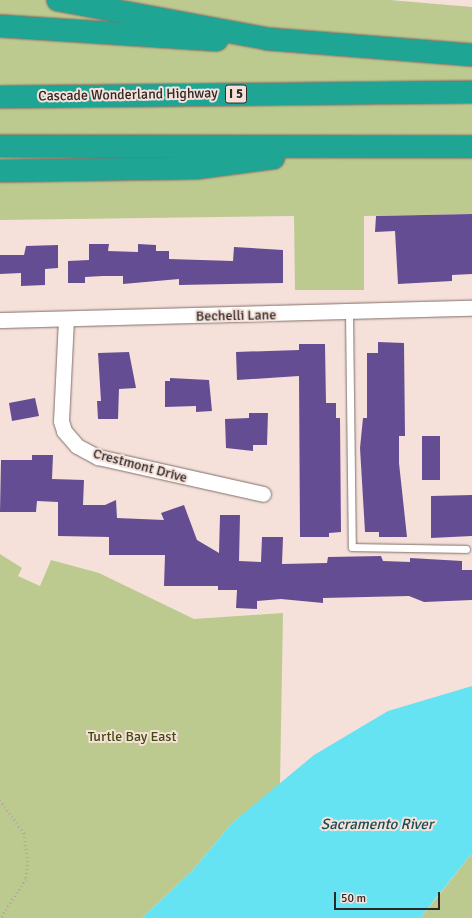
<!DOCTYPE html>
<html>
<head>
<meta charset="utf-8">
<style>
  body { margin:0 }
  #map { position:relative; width:472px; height:918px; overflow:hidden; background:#f5e1da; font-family:Signika,sans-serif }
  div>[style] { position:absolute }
  .green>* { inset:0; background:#bdca8f }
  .water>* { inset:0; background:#66e3f2 }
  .building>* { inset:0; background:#654d93 }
  .path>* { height:2.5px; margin-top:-1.25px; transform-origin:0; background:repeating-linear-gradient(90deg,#b5a59f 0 1px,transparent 0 4px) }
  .roads { filter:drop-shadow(0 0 1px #816f69) drop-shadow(0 0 1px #816f69) }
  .service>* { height:7px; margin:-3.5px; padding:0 3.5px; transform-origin:3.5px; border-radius:3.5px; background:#fff }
  .minor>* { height:15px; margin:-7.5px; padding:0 7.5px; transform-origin:7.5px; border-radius:7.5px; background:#fff }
  .motorway>* { height:22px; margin:-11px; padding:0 11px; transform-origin:11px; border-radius:11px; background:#1ea594 }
  span { translate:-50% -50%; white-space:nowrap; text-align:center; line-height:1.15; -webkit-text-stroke:4px #f5e1da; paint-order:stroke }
  .shield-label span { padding:1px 3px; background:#f5e1da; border:1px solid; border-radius:3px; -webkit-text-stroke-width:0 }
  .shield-label { font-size:13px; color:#2f2725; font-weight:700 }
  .street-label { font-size:14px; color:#2f2725 }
  .park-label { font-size:14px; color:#424b0a }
  .water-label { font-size:15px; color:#184f56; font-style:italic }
  .scale { position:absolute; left:334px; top:892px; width:106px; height:18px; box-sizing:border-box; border:2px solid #2f2725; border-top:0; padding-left:5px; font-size:12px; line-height:14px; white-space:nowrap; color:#2f2725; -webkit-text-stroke:3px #f5e1da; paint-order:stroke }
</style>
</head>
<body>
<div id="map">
  <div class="green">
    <div style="clip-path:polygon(0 0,390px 0,472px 7px,472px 214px,364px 216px,364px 290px,295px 290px,294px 216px,0 220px)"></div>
    <div style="clip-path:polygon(0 554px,22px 568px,18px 576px,40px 586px,51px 560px,99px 573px,194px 619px,283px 613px,280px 784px,232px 823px,193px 870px,142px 918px,0 918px)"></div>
    <div style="clip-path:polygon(472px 853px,472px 918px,420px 918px,435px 900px)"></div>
  </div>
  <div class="water">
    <div style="clip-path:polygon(472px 686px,472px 853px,420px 918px,142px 918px,193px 870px,232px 823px,314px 755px,388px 711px)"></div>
  </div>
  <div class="building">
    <div style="clip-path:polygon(472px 214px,472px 274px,452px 275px,452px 281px,398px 284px,395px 231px,375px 232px,376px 216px)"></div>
    <div style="clip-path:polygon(89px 244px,109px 244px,108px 251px,138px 252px,138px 244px,156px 245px,156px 251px,169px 251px,169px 259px,233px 261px,234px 247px,283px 250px,283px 283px,179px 285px,179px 279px,123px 284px,123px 276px,103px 276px,85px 277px,85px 283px,68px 283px,68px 261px,89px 260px)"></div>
    <div style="clip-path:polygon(58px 245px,58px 268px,45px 269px,45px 285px,21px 286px,21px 273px,0 274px,0 255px,24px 255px,26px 246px)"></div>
    <div style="clip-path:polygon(378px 342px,404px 343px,405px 436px,399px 436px,399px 463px,407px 537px,379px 537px,379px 532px,365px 532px,360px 448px,363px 418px,367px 418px,367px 353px,378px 353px)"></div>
    <div style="clip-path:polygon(299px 344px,325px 344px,326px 403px,336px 403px,336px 418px,340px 418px,341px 532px,329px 533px,329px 537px,300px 537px,299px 376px,237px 380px,236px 352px,299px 350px)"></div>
    <div style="clip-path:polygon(129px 352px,136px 388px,119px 389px,118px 419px,98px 419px,97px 401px,101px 401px,98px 353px)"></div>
    <div style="clip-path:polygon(170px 378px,209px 380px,212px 411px,196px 412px,196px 406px,165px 407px,165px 381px,170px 381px)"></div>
    <div style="clip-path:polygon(35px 398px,39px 416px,12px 421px,9px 403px)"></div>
    <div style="clip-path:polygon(249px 413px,268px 413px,267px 445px,253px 445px,253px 451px,226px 448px,225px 419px,249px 418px)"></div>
    <div style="clip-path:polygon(422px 436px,440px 436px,440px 480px,422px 480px)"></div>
    <div style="clip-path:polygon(32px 455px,53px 455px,52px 479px,84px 480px,83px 505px,105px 505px,116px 500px,117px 518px,164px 520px,161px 513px,184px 505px,197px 540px,219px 553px,220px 515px,240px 515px,239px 561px,261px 562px,262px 537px,283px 537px,282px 564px,327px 563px,328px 557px,381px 556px,383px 561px,410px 562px,410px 558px,462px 561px,462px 570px,472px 570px,472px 600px,424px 602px,409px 596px,323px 598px,323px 603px,281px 599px,257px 601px,257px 609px,236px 608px,237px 590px,218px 590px,218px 586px,164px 586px,165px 555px,109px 555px,109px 537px,58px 536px,58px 502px,37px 501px,36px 512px,0 512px,1px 460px,32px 460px)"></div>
    <div style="clip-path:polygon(472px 495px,472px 536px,431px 538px,431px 496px)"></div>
  </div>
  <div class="path">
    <div style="left:0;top:800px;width:41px;rotate:54deg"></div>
    <div style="left:24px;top:833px;width:28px;rotate:82deg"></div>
    <div style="left:28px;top:861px;width:18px;rotate:96deg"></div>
    <div style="left:26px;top:879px;width:46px;rotate:122.7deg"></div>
  </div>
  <div class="roads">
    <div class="service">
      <div style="left:349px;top:313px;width:234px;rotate:89.3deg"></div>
      <div style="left:352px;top:547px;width:114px;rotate:1deg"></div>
    </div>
    <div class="minor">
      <div style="left:66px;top:319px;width:102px;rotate:92.8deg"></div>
      <div style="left:61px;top:421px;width:10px;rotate:73deg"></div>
      <div style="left:64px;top:431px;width:20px;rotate:49deg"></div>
      <div style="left:77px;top:446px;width:24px;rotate:28deg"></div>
      <div style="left:98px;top:457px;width:169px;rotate:12.6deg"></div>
      <div style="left:0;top:320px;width:472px;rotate:-1.5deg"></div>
    </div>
    <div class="motorway">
      <div style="left:58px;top:0;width:214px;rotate:10.5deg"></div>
      <div style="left:268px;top:39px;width:205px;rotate:4.5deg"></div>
      <div style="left:0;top:26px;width:217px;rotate:3.7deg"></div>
      <div style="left:0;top:97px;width:472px;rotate:-0.6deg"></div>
      <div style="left:0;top:146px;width:472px;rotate:0.1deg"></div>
      <div style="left:0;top:171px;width:196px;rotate:-0.9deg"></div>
      <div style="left:196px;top:168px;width:78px;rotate:-7.4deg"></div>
    </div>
  </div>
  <div class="shield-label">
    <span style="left:236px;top:94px">I 5</span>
  </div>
  <div class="street-label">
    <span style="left:128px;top:95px;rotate:-1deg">Cascade Wonderland Highway</span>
    <span style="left:236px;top:316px;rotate:-1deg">Bechelli Lane</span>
    <span style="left:140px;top:466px;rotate:15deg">Crestmont Drive</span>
  </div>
  <div class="park-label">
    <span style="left:132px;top:737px">Turtle Bay East</span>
  </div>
  <div class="water-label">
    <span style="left:377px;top:825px">Sacramento River</span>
  </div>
  <div class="scale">50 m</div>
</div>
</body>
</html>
